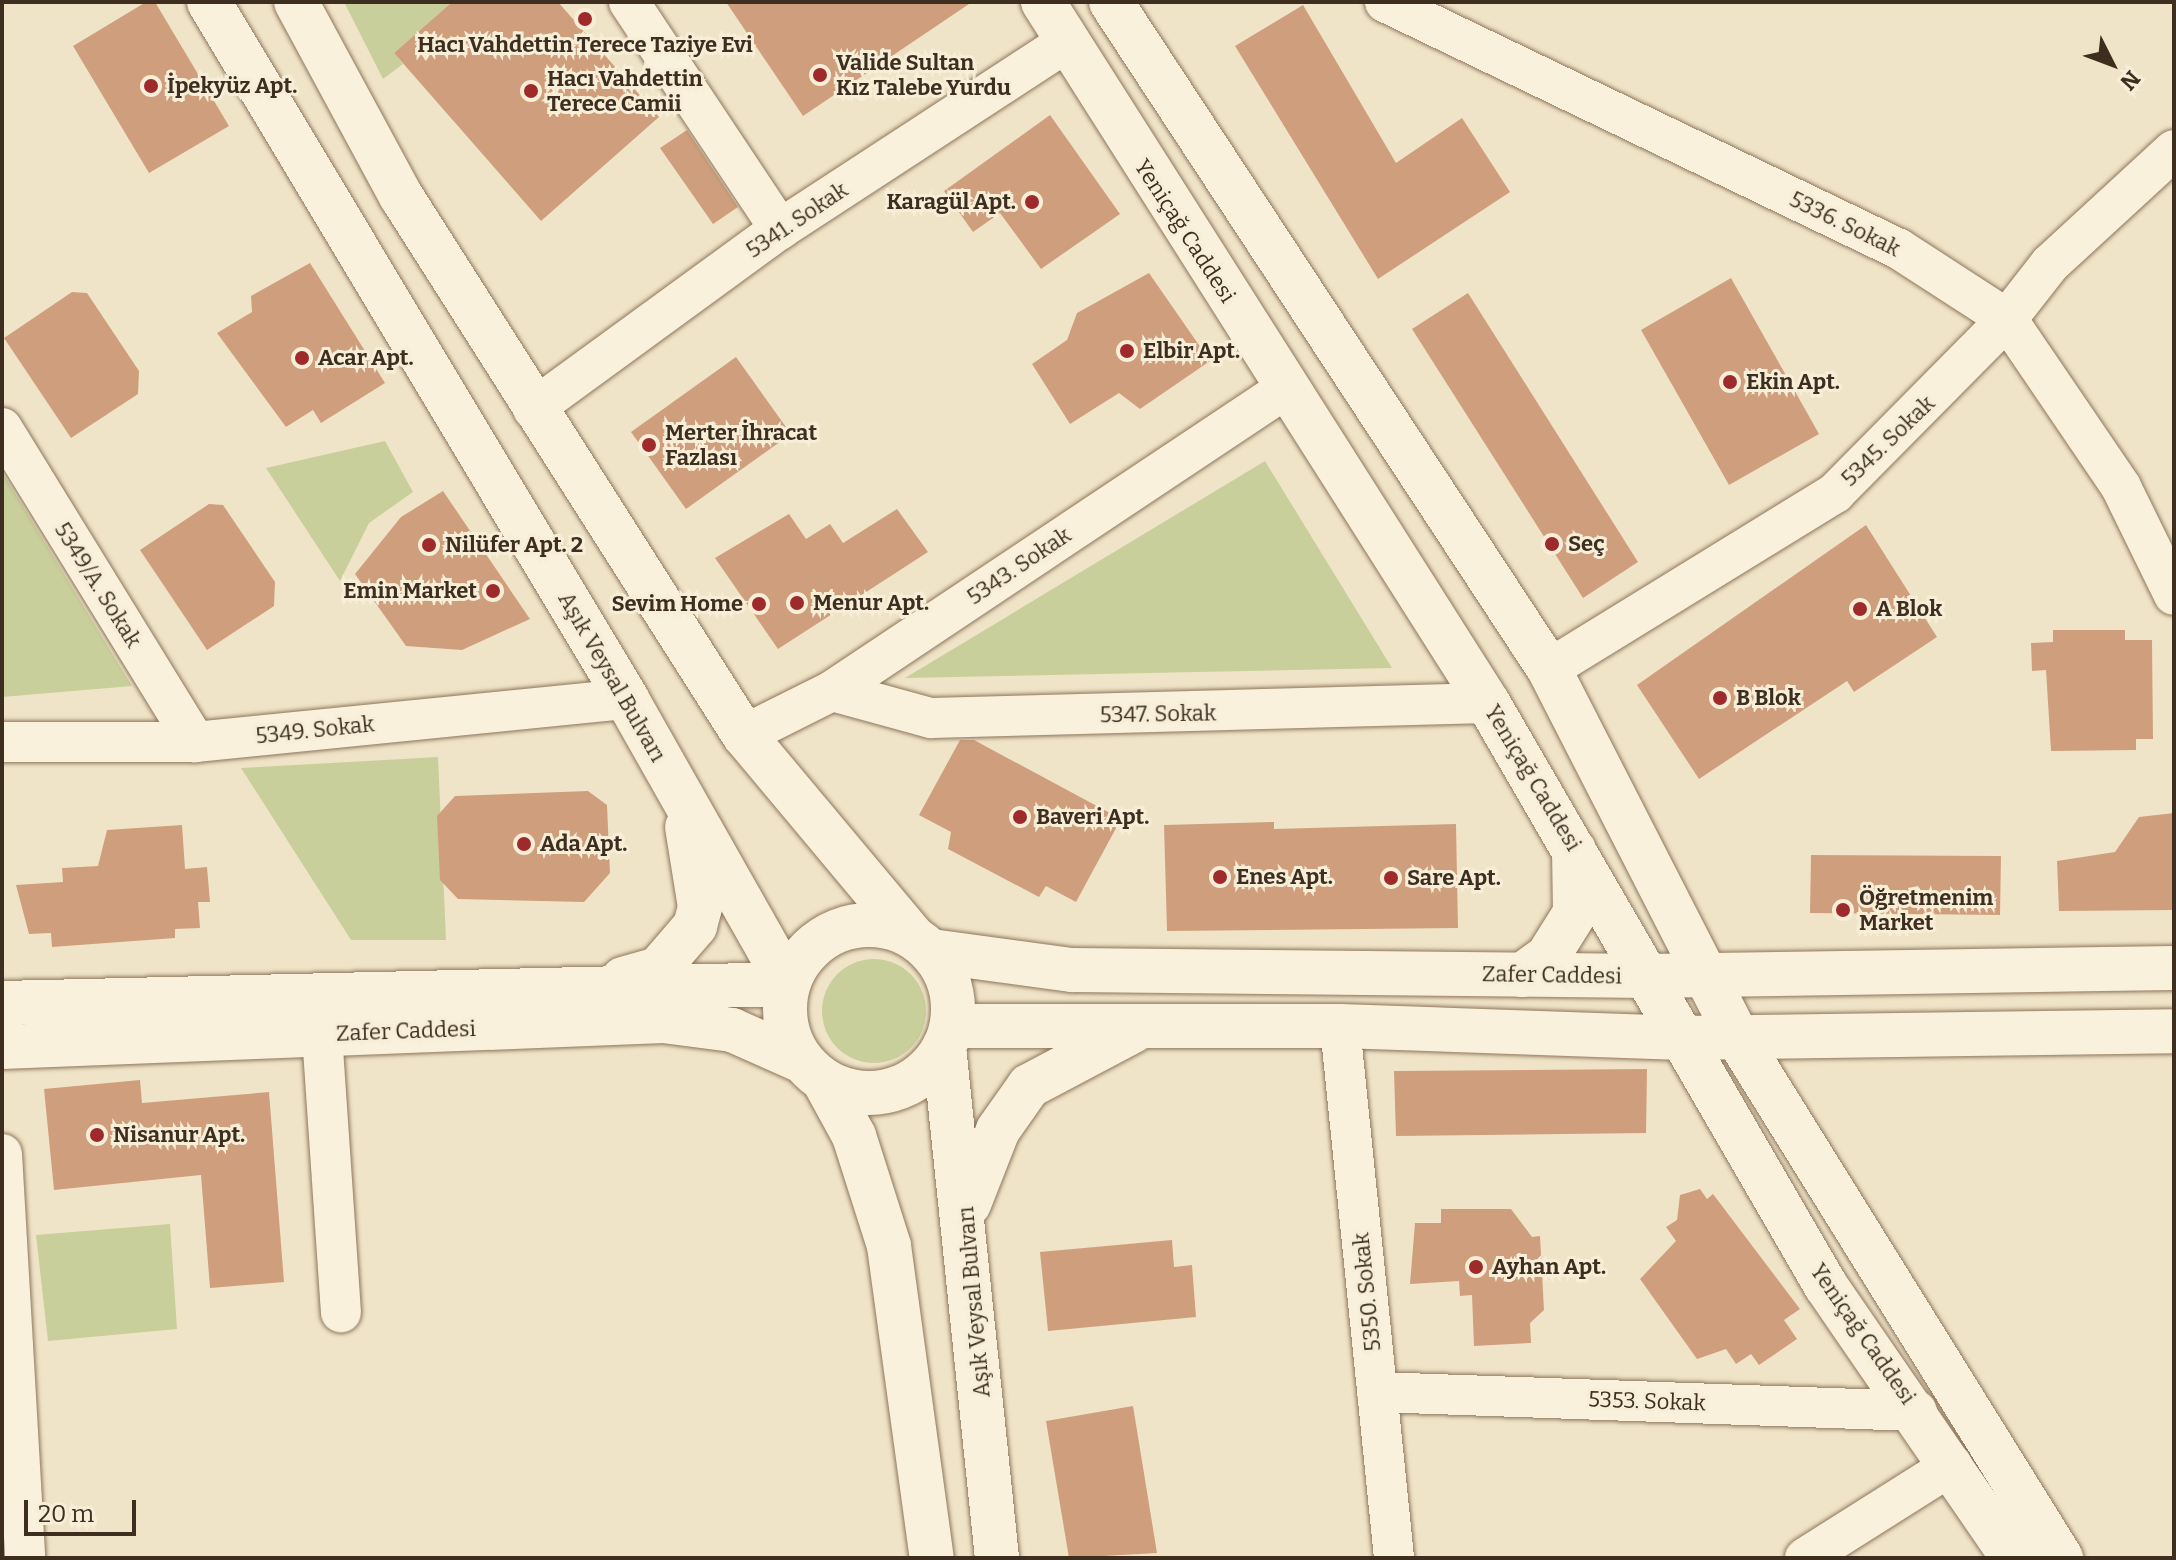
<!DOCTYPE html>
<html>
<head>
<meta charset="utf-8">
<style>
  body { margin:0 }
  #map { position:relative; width:2176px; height:1560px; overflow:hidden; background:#f0e4c8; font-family:Bitter,serif }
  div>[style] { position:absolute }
  .green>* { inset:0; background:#c9cf9b }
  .round { border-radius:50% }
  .building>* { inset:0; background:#cf9f7d }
  .roads { filter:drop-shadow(0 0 2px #8d765c) drop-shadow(0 0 2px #8d765c) }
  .minor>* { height:40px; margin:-20px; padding:0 20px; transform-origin:20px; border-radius:20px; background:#faf1dc }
  .tertiary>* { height:44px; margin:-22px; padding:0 22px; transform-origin:22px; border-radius:22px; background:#faf1dc }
  .secondary>* { height:44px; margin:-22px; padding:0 22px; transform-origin:22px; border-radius:22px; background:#faf1dc }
  .secondary>.ring { margin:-22px; padding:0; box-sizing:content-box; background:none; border:44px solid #faf1dc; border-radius:50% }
  .dots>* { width:22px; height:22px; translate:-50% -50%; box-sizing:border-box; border:4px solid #f7eed8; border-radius:50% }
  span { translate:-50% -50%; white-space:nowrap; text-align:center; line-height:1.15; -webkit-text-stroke:6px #f7eed8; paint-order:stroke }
  .poi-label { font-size:22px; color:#3d2e20; font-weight:700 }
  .left { translate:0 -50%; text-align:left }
  .right { translate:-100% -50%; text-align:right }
  .street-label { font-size:22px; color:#3d2e20 }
  .frame { position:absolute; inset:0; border:4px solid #3d2e20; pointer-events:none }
  .north { position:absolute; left:2072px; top:24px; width:80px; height:80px; -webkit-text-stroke:6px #f7eed8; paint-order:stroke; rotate:132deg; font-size:22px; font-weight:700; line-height:32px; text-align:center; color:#3d2e20 }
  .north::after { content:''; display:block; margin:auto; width:28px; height:36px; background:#3d2e20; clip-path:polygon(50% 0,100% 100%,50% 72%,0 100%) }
  .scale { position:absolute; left:24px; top:1500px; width:112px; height:36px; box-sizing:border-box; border:4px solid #3d2e20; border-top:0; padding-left:10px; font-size:24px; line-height:28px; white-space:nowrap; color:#3d2e20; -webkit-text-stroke:6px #f7eed8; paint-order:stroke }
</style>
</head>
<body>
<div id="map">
  <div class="green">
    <div style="clip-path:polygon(344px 2px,452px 2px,394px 53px,403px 64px,383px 79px)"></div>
    <div style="clip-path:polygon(385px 441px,413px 492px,369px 523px,340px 581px,266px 468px)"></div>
    <div style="clip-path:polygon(1265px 461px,1392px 668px,905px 678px)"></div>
    <div style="clip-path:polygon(2px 472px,132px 686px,2px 697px)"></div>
    <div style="clip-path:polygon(438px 757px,446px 940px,351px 940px,241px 768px)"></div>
    <div class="round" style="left:822px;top:959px;width:104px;height:104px"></div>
    <div style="clip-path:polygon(170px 1224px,177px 1329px,48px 1341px,36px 1235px)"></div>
  </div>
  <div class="building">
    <div style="clip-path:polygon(146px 2px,155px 2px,229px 126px,149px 173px,73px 46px)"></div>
    <div style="clip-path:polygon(452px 2px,558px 2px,659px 117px,541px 221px,394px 53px)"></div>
    <div style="clip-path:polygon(726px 2px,972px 2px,803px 116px)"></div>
    <div style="clip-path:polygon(1303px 5px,1396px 163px,1462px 118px,1510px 192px,1378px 279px,1235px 46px)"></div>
    <div style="clip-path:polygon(1050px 115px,1120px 214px,1041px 269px,1000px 213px,973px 232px,944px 191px)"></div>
    <div style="clip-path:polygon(687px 130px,738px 207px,713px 224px,660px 148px)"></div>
    <div style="clip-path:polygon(310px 263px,385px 383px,321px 423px,313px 410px,286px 427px,217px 333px,252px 312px,251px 296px)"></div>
    <div style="clip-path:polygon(1149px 273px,1210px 361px,1140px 409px,1119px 393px,1070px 424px,1032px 364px,1067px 340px,1077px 313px)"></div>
    <div style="clip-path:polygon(1731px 278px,1819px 434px,1729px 485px,1641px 330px)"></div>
    <div style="clip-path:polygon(72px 292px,87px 293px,139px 371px,138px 394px,71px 438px,4px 338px)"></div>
    <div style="clip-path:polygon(1468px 293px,1638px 562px,1583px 598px,1412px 329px)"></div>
    <div style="clip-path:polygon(736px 357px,791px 434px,686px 509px,631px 432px)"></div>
    <div style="clip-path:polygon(443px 491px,530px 619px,462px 650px,406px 646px,355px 574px,401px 517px)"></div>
    <div style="clip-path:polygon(209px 504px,223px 505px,275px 582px,274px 606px,207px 650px,140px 550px)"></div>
    <div style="clip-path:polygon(897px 509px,928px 552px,778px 649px,715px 558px,789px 514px,806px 539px,830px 524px,843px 543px)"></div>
    <div style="clip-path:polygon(1866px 525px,1937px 637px,1854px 692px,1847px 681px,1699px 779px,1637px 685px)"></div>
    <div style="clip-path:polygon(2053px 630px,2125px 630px,2125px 640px,2152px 640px,2153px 739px,2136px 739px,2136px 750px,2051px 751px,2046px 670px,2032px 671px,2031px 643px,2053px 642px)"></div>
    <div style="clip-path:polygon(960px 740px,974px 740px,1121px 819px,1076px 902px,1046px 886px,1039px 897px,948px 849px,951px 832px,919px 815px)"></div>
    <div style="clip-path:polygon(588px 791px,607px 805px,610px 873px,584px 902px,458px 899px,440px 880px,437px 816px,455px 796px)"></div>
    <div style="clip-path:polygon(2174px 813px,2174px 910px,2059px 911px,2057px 861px,2115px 852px,2139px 817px)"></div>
    <div style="clip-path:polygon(1274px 822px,1274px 829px,1456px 824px,1458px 928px,1167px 931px,1164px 825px)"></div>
    <div style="clip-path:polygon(182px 825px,185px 869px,207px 867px,210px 902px,198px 902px,200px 928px,175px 929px,175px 938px,52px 947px,51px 933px,29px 934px,16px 885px,63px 882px,62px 868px,98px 866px,107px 830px)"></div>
    <div style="clip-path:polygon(1811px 855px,2001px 856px,2000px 915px,1810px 913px)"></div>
    <div style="clip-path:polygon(1647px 1069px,1646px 1133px,1396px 1136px,1394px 1071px)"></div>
    <div style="clip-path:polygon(140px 1080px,142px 1103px,269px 1092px,284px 1282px,210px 1288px,201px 1175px,54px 1190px,44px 1089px)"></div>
    <div style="clip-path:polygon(1700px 1189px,1707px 1199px,1713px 1194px,1800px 1309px,1784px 1320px,1797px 1339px,1759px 1365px,1751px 1354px,1736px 1364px,1726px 1349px,1697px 1359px,1640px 1279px,1676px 1241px,1666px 1227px,1677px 1220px,1680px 1195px)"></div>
    <div style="clip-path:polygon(1441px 1209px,1511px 1209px,1532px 1237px,1540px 1236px,1544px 1310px,1530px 1323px,1531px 1343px,1474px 1346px,1472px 1295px,1460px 1296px,1459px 1281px,1410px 1284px,1415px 1223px,1441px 1223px)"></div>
    <div style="clip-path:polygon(1172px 1240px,1174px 1267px,1192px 1265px,1196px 1317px,1048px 1331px,1040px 1252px)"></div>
    <div style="clip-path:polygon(1133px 1406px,1157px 1553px,1069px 1558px,1046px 1421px)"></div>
  </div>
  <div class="roads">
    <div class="minor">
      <div style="left:629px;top:2px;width:273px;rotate:56.4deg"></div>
      <div style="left:1385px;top:2px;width:570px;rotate:25.67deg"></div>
      <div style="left:1899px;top:249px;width:129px;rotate:32.9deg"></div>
      <div style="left:2007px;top:319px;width:203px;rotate:55.8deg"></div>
      <div style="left:2121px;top:487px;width:120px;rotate:63.9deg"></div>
      <div style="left:533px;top:409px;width:306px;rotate:-36.1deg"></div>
      <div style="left:780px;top:229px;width:343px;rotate:-33.1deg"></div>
      <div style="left:2px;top:428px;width:369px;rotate:58.4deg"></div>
      <div style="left:1549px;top:669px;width:336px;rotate:-31.6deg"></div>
      <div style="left:1835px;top:493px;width:245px;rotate:-45.3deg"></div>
      <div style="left:2007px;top:319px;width:70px;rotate:-52deg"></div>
      <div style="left:2050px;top:264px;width:168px;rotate:-42.6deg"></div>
      <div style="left:832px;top:691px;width:103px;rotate:15.3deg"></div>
      <div style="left:931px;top:718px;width:557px;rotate:-1.54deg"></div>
      <div style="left:744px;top:735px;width:98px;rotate:-26.6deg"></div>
      <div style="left:832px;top:691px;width:548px;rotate:-33.69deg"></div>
      <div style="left:2px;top:742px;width:193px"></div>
      <div style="left:195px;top:742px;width:434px;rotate:-5.7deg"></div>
      <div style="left:1340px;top:1026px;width:535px;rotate:84.2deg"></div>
      <div style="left:322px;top:1034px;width:279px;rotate:86.1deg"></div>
      <div style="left:2px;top:1154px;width:405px;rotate:86.7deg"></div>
      <div style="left:1377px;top:1392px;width:540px;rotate:2.02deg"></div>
      <div style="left:1805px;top:1558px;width:174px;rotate:-32.3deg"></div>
    </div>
    <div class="tertiary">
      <div style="left:1043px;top:2px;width:830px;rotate:57.59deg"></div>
      <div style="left:1488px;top:703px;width:674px;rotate:59.9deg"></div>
      <div style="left:1826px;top:1286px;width:330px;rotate:55.5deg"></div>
      <div style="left:1111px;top:2px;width:798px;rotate:56.71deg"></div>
      <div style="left:1549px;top:669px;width:413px;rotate:62.9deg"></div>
      <div style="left:1737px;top:1037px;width:614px;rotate:58.12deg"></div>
      <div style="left:1522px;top:975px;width:32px;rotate:-36deg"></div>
      <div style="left:1548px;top:956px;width:51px;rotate:-57.9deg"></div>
      <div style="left:1575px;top:913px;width:63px;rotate:-90.9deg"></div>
    </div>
    <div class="secondary">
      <div style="left:296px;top:2px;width:221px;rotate:61.6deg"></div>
      <div style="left:401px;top:196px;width:639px;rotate:57.53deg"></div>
      <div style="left:744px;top:735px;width:261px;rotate:50.1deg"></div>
      <div class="ring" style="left:785px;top:925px;width:124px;height:124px"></div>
      <div style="left:931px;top:951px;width:142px;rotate:7.7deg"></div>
      <div style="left:1072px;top:970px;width:575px;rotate:0.6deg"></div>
      <div style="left:1647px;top:976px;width:527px;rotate:-0.87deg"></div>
      <div style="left:623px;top:979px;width:36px;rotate:-16deg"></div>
      <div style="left:658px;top:969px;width:57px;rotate:-49.3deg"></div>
      <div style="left:695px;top:926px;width:20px;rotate:-75deg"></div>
      <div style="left:700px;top:907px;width:81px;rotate:-99.2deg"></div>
      <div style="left:2px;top:1003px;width:786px;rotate:-1.38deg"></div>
      <div style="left:788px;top:984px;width:327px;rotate:-119.5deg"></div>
      <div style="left:627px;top:699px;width:813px;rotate:-120.95deg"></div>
      <div style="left:952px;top:1026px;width:388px"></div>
      <div style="left:1340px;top:1026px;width:342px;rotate:2deg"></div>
      <div style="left:1682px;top:1038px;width:492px;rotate:-0.8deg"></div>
      <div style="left:2px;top:1047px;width:662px;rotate:-2.25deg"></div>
      <div style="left:663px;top:1021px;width:70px;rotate:7.4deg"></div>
      <div style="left:732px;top:1030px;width:77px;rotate:23.9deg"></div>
      <div style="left:944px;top:1047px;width:514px;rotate:84.08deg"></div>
      <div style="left:824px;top:1081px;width:63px;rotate:61.4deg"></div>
      <div style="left:854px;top:1136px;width:115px;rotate:72.3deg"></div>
      <div style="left:889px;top:1246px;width:315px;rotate:82.2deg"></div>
      <div style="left:969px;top:1204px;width:79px;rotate:-68.6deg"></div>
      <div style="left:998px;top:1130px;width:54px;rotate:-54.8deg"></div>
      <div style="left:1029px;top:1086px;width:118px;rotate:-27.9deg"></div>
    </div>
  </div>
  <div class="dots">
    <div style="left:585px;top:19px;background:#9e2a2b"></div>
    <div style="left:820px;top:75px;background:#9e2a2b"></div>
    <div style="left:151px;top:86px;background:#9e2a2b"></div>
    <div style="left:531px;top:91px;background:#9e2a2b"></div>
    <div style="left:1032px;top:202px;background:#9e2a2b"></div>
    <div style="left:1127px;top:351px;background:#9e2a2b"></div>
    <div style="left:302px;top:358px;background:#9e2a2b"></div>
    <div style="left:1730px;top:382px;background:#9e2a2b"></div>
    <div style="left:649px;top:445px;background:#9e2a2b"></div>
    <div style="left:1552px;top:544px;background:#9e2a2b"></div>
    <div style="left:429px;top:545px;background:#9e2a2b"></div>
    <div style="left:493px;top:591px;background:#9e2a2b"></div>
    <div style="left:797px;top:603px;background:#9e2a2b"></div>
    <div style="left:759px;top:604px;background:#9e2a2b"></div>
    <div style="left:1860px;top:609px;background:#9e2a2b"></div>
    <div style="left:1720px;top:698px;background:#9e2a2b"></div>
    <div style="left:1020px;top:817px;background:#9e2a2b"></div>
    <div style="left:524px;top:844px;background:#9e2a2b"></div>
    <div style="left:1220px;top:877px;background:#9e2a2b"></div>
    <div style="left:1391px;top:878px;background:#9e2a2b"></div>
    <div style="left:1843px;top:910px;background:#9e2a2b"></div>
    <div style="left:97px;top:1135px;background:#9e2a2b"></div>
    <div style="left:1476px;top:1267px;background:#9e2a2b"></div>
  </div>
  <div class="poi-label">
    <span style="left:585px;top:45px">Hacı Vahdettin Terece Taziye Evi</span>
    <span class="left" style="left:836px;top:75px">Valide Sultan<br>Kız Talebe Yurdu</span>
    <span class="left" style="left:547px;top:91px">Hacı Vahdettin<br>Terece Camii</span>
    <span class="left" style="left:167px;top:86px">İpekyüz Apt.</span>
    <span class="right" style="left:1016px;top:202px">Karagül Apt.</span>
    <span class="left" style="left:1143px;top:351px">Elbir Apt.</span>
    <span class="left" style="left:318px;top:358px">Acar Apt.</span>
    <span class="left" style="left:1746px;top:382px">Ekin Apt.</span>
    <span class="left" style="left:665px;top:445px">Merter İhracat<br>Fazlası</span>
    <span class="left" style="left:1568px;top:544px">Seç</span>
    <span class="left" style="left:445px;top:545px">Nilüfer Apt. 2</span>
    <span class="right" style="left:477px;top:591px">Emin Market</span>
    <span class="left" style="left:813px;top:603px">Menur Apt.</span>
    <span class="right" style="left:743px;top:604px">Sevim Home</span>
    <span class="left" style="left:1876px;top:609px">A Blok</span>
    <span class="left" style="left:1736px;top:698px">B Blok</span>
    <span class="left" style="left:1036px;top:817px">Baveri Apt.</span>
    <span class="left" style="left:540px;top:844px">Ada Apt.</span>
    <span class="left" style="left:1236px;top:877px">Enes Apt.</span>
    <span class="left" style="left:1407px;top:878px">Sare Apt.</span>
    <span class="left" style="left:1859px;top:910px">Öğretmenim<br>Market</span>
    <span class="left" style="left:113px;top:1135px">Nisanur Apt.</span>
    <span class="left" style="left:1492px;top:1267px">Ayhan Apt.</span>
  </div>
  <div class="street-label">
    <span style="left:797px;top:220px;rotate:-34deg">5341. Sokak</span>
    <span style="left:1845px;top:224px;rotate:26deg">5336. Sokak</span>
    <span style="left:1185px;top:231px;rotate:57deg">Yeniçağ Caddesi</span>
    <span style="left:1888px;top:441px;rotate:-44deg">5345. Sokak</span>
    <span style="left:1019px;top:566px;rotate:-34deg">5343. Sokak</span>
    <span style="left:98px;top:585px;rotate:58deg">5349/A. Sokak</span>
    <span style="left:612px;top:677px;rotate:60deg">Aşık Veysal Bulvarı</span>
    <span style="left:1158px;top:714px;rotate:-1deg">5347. Sokak</span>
    <span style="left:315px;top:730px;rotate:-6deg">5349. Sokak</span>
    <span style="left:1533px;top:778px;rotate:59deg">Yeniçağ Caddesi</span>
    <span style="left:1552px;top:975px;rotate:1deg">Zafer Caddesi</span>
    <span style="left:406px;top:1031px;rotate:-2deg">Zafer Caddesi</span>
    <span style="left:1367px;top:1292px;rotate:-96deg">5350. Sokak</span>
    <span style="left:974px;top:1302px;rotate:-95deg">Aşık Veysal Bulvarı</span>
    <span style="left:1863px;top:1334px;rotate:55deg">Yeniçağ Caddesi</span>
    <span style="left:1647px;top:1401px;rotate:2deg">5353. Sokak</span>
  </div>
  <div class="frame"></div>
  <div class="north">N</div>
  <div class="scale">20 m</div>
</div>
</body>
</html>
